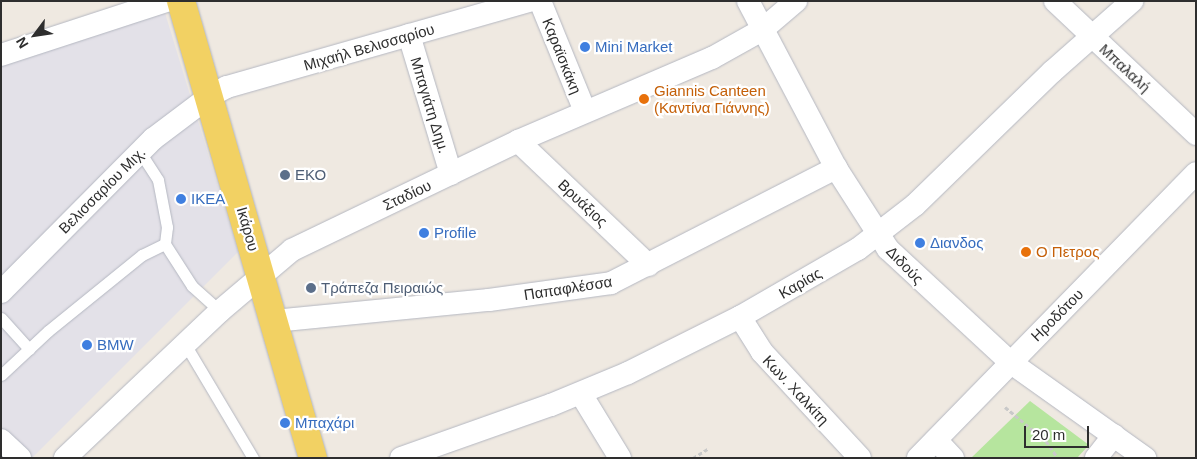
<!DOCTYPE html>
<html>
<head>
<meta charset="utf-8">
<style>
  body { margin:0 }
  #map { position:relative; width:1197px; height:459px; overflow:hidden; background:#efe9e1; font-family:Arial,sans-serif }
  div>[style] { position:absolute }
  .industrial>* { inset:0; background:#e3e1e8 }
  .green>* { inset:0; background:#b6e59e }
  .path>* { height:3px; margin-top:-1.5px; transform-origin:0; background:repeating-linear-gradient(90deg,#c9c9c9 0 4px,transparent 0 6.5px) }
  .roads { filter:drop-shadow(0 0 1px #b4b7c1) drop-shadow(0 0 1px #b4b7c1) }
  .service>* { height:11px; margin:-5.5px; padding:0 5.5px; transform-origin:5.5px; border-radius:5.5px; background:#fff }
  .minor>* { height:22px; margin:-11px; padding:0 11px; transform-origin:11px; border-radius:11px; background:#fff }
  .primary>* { height:28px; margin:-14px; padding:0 14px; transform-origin:14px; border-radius:14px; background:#f2d163 }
  .dots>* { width:14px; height:14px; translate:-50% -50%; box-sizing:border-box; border:2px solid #fff; border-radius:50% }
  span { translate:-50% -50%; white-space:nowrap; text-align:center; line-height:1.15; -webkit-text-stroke:4.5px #fff; paint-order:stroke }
  .street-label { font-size:15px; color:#2e2e2e }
  .shop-label { font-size:15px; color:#366cbe }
  .left { translate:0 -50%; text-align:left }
  .food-label { font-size:15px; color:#c56008 }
  .service-label { font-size:15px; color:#4e5e75 }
  .frame { position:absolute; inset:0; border:2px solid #2e2e2e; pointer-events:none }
  .north { position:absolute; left:10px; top:10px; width:50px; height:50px; -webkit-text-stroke:4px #fff; paint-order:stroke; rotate:239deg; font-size:14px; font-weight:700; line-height:20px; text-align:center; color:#2e2e2e }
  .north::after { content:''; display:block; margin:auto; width:18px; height:22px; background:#2e2e2e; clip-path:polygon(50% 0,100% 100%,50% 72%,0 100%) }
  .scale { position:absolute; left:1024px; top:426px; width:65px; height:22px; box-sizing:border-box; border:2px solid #2e2e2e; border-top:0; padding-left:6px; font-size:15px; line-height:18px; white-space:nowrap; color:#2e2e2e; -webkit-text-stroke:4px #fff; paint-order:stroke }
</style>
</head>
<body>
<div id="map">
  <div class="industrial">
    <div style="clip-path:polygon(165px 13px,238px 252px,32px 458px,1px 458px,1px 66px)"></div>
  </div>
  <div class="green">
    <div style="clip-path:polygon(1030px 401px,1089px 445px,1077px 458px,971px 458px)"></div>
  </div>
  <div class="path">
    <div style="left:1005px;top:407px;width:53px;rotate:39.7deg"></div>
    <div style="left:1046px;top:441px;width:21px;rotate:55deg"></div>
    <div style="left:693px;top:458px;width:19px;rotate:-32deg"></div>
  </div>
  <div class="roads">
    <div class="service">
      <div style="left:140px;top:152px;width:33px;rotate:57deg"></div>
      <div style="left:158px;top:180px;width:48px;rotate:79.2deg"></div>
      <div style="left:167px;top:227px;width:17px;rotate:97deg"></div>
      <div style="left:165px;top:244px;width:50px;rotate:57.3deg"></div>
      <div style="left:192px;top:286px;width:38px;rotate:42deg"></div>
      <div style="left:1px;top:318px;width:42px;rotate:47.9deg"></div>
      <div style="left:185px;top:344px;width:133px;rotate:59.2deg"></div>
      <div style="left:1px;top:375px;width:64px;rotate:-43.1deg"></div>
      <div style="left:48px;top:331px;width:121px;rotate:-39deg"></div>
      <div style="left:142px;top:255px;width:25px;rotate:-26deg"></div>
    </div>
    <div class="minor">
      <div style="left:540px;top:1px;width:119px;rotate:67.8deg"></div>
      <div style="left:748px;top:1px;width:189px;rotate:62.2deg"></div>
      <div style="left:836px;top:168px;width:96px;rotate:57.3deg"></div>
      <div style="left:888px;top:249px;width:166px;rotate:42.8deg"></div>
      <div style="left:1010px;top:362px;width:166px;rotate:35.4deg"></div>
      <div style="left:1055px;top:1px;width:194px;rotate:43.3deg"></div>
      <div style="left:409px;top:35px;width:145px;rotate:73.2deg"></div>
      <div style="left:1px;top:55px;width:174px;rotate:-18.1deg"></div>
      <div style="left:518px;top:141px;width:180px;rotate:43.6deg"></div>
      <div style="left:1px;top:292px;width:216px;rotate:-45.2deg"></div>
      <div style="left:153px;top:139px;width:71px;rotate:-37deg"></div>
      <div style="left:210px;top:96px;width:19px;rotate:-28deg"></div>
      <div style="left:227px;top:87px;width:314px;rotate:-15.9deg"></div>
      <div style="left:740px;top:317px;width:41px;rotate:57.8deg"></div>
      <div style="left:762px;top:352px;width:144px;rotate:47.2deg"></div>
      <div style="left:274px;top:321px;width:216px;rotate:-5.6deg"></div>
      <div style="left:489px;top:300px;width:123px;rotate:-7.9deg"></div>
      <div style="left:611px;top:283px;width:253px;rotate:-27.1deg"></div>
      <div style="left:581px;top:394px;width:75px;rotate:58.6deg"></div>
      <div style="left:1px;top:440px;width:26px;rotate:43deg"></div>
      <div style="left:936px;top:440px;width:25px;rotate:47deg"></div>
      <div style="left:65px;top:458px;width:214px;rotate:-43.5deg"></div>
      <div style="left:220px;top:311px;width:94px;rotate:-40.3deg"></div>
      <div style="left:292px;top:250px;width:251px;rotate:-25.7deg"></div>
      <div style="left:518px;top:141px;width:211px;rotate:-23.2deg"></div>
      <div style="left:712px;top:58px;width:57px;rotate:-29.2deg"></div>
      <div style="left:762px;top:30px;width:45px;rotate:-40.5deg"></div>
      <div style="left:401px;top:458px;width:159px;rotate:-19.5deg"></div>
      <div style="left:551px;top:405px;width:83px;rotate:-22.6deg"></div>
      <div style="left:628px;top:373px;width:125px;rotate:-26.6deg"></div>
      <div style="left:740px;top:317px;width:136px;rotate:-30deg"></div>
      <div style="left:858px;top:249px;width:72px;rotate:-37.7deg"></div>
      <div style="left:915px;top:205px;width:192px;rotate:-44.2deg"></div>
      <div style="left:1053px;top:71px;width:106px;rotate:-41.5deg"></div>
      <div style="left:918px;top:458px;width:398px;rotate:-45.7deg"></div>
      <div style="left:1096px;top:458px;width:29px;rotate:-52deg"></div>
    </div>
    <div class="primary">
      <div style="left:181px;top:1px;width:476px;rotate:73.9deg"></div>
    </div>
  </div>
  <div class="dots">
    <div style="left:585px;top:47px;background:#3f7fe0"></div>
    <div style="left:644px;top:99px;background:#e8710a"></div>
    <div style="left:285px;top:175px;background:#5c6f8a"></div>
    <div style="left:181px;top:199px;background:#3f7fe0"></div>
    <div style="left:424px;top:233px;background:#3f7fe0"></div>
    <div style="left:920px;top:243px;background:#3f7fe0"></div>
    <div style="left:1026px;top:252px;background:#e8710a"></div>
    <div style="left:311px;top:288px;background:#5c6f8a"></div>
    <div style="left:87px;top:345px;background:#3f7fe0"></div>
    <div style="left:285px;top:423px;background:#3f7fe0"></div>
  </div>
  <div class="street-label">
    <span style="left:369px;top:47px;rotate:-16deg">Μιχαήλ Βελισσαρίου</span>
    <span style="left:562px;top:56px;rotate:68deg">Καραϊσκάκη</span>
    <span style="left:1125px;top:68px;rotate:43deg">Μπαλαλή</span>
    <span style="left:430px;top:105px;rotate:73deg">Μπαγιάτη Δημ.</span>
    <span style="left:102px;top:190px;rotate:-45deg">Βελισσαρίου Μιχ.</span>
    <span style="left:407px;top:195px;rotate:-25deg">Σταδίου</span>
    <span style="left:583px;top:203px;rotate:43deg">Βρυάξιος</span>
    <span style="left:248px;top:229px;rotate:74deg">Ικάρου</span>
    <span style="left:905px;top:265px;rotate:46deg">Διδούς</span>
    <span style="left:800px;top:283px;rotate:-30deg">Καρίας</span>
    <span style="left:568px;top:288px;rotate:-9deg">Παπαφλέσσα</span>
    <span style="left:1057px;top:315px;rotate:-45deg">Ηροδότου</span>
    <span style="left:796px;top:390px;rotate:47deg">Κων. Χαλκίτη</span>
  </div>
  <div class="shop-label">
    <span class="left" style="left:595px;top:47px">Mini Market</span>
    <span class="left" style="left:191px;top:199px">IKEA</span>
    <span class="left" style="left:434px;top:233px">Profile</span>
    <span class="left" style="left:930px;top:243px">Διανδος</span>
    <span class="left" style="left:97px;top:345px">BMW</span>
    <span class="left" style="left:295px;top:423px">Μπαχάρι</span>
  </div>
  <div class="food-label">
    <span class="left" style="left:654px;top:99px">Giannis Canteen<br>(Καντίνα Γιάννης)</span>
    <span class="left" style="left:1036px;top:252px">Ο Πετρος</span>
  </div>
  <div class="service-label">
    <span class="left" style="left:295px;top:175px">ΕΚΟ</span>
    <span class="left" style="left:321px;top:288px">Τράπεζα Πειραιώς</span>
  </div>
  <div class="frame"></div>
  <div class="north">N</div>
  <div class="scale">20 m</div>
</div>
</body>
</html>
